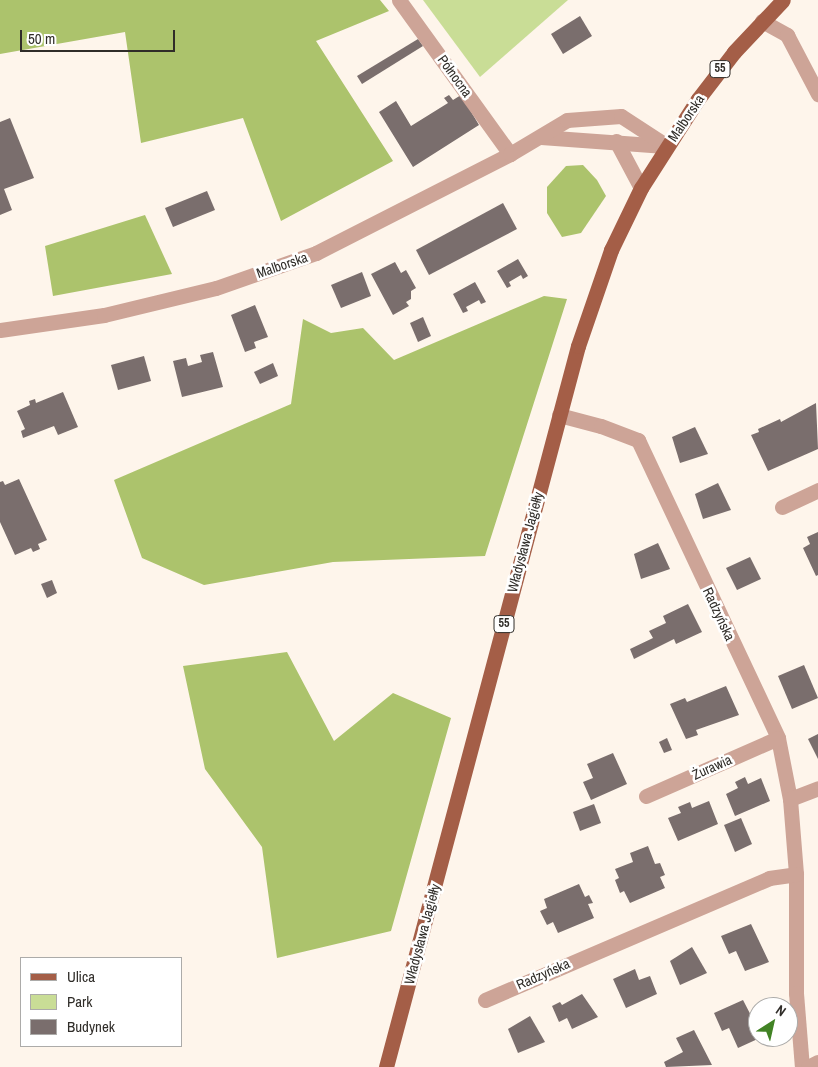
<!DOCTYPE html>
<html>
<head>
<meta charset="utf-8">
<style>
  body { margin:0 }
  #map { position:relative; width:818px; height:1067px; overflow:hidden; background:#fef5eb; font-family:"Archivo Narrow",sans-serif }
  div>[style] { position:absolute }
  .green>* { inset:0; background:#c9dd96 }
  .forest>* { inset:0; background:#acc36c }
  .building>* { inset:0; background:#7a6e6d }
  .minor>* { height:15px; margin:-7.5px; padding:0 7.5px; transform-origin:7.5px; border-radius:7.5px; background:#cda497 }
  .major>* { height:15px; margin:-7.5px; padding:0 7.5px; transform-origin:7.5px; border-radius:7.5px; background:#a45e47 }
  span { translate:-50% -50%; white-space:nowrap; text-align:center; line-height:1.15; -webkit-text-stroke:5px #fff; paint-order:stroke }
  .shield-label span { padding:1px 4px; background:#fff; border:1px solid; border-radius:4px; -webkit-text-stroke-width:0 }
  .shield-label { font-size:12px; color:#302d29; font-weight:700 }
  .street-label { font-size:14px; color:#302d29 }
  .legend { position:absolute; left:20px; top:957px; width:162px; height:90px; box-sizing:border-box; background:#fff; border:1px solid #acaba9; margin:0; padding:6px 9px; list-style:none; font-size:15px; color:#302d29 }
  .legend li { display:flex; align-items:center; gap:10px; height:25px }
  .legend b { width:25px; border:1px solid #acaba9 }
  .north { position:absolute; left:748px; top:997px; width:50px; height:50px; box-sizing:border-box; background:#fff; border:1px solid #acaba9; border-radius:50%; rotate:35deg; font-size:14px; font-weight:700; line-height:20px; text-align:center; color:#302d29 }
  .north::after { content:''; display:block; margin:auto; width:18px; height:22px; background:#428325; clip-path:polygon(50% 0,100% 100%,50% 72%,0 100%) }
  .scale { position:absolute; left:20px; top:30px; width:155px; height:22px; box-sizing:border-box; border:2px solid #302d29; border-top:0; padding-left:6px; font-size:15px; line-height:18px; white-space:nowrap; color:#302d29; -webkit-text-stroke:4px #fff; paint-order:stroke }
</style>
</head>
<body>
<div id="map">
  <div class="green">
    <div style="clip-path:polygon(423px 0,568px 0,480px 77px)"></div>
  </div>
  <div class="forest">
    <div style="clip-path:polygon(0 0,380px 0,389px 11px,316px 41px,393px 161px,281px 221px,243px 118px,141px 143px,125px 32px,0 54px)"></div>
    <div style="clip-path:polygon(583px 165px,597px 180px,606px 196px,581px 233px,562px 237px,547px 213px,547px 187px,566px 166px)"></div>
    <div style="clip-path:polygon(145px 215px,172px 274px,53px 296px,45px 246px)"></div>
    <div style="clip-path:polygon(544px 296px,567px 299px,485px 556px,333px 562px,204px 585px,142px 558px,114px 480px,291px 404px,303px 319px,331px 333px,363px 328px,394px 360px)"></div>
    <div style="clip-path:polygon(287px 652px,334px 741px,393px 693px,451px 718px,391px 931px,277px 958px,262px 847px,205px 769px,183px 666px)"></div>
  </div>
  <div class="building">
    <div style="clip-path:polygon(580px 16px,592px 36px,563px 54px,551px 34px)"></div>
    <div style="clip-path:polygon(418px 39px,423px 46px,362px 84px,357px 76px)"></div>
    <div style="clip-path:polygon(449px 95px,453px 100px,461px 95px,479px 125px,413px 167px,379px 112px,396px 101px,411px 126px,448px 103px,444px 98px)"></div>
    <div style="clip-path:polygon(10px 118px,34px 178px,4px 189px,12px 210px,0 215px,0 122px)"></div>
    <div style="clip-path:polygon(207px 191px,215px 210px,173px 227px,165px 208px)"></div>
    <div style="clip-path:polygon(503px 203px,517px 229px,429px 275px,416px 250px)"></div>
    <div style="clip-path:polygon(518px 259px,528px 276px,523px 279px,521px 275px,509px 282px,511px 286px,507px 288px,497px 271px)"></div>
    <div style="clip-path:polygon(395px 262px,401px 273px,406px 270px,416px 288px,411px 291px,411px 299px,406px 302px,409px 306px,393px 315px,371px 274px)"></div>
    <div style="clip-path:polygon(362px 272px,371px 296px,341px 308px,331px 285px)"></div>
    <div style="clip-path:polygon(475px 282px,486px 302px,481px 304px,479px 300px,466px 307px,468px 311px,463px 313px,453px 294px)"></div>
    <div style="clip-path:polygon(255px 305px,268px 337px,254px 342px,256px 348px,245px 352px,231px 315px)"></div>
    <div style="clip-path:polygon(423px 317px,431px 336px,418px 342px,410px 323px)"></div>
    <div style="clip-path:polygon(213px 352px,223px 387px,182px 397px,173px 361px,186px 358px,188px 366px,202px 362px,200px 355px)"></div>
    <div style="clip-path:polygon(144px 356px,151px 381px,118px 390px,111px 365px)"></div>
    <div style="clip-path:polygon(273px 363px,278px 376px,260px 384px,254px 372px)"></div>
    <div style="clip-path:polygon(63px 392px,78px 427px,58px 435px,54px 426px,23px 438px,21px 431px,25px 429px,17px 411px,30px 405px,29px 401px,35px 399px,36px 403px)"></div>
    <div style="clip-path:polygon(816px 403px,818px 449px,768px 471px,751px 435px,759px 432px,758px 429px,780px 419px,781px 422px)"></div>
    <div style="clip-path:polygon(695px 427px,708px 454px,680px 463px,672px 437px)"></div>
    <div style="clip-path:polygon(19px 479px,47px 540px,38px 544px,40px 549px,33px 552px,31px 548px,15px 555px,0 522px,0 482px,3px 481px,5px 485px)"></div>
    <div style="clip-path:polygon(718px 483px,731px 510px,703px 519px,695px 494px)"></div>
    <div style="clip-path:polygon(818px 532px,818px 575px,816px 576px,803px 548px,810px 544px,807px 537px)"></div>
    <div style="clip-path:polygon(658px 543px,670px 569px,641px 579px,634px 554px)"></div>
    <div style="clip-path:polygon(750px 557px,761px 579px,737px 590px,726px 568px)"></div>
    <div style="clip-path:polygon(52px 580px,57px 593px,47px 598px,41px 584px)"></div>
    <div style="clip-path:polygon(688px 604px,702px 632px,676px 644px,674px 639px,634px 659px,630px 649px,653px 638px,649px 631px,666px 623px,663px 616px)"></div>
    <div style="clip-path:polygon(804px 665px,818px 698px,792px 709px,778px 676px)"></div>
    <div style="clip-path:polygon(726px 686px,739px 715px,696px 730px,698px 735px,686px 739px,670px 704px,685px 698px,687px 702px)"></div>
    <div style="clip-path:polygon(818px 734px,818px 759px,808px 739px)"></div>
    <div style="clip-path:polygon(667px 738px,672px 750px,664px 753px,659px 742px)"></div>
    <div style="clip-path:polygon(613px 753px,627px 784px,591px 800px,583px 782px,593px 778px,587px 764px)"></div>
    <div style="clip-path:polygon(745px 777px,748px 784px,761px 778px,770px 801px,735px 816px,726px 794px,738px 788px,735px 782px)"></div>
    <div style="clip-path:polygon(709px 801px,718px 824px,678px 841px,668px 818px,681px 813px,678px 807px,690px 802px,692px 808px)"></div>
    <div style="clip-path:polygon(594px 804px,601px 823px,580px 831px,573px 812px)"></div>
    <div style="clip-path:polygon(741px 818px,752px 844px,735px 852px,724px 825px)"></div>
    <div style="clip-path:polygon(648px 846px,655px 864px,660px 863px,665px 875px,660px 877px,665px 888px,630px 903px,624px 891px,620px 893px,615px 880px,619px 878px,615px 869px,633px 862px,630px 853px)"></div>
    <div style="clip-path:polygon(579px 884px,585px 897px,589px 895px,593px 903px,588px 904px,594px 918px,558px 933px,553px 922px,547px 925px,540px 911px,547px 908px,544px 899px)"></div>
    <div style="clip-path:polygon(751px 924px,769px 962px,745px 971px,736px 951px,729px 954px,721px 936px)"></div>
    <div style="clip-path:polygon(692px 947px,707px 973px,680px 985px,670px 961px)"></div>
    <div style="clip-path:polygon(635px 969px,639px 980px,650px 976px,657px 994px,626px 1008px,613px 979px)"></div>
    <div style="clip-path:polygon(582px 994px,598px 1017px,572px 1029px,567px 1018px,559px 1022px,552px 1006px,560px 1002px,562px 1005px)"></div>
    <div style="clip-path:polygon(743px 1000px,758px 1029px,758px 1037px,762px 1037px,738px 1048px,729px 1028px,722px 1031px,714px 1013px)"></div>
    <div style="clip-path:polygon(530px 1016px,545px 1042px,518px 1053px,508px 1029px)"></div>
    <div style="clip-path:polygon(694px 1030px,712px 1065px,666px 1067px,664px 1062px,683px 1052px,676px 1038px)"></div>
  </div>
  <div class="minor">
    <div style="left:399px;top:0;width:190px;rotate:54.2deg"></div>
    <div style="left:762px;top:21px;width:29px;rotate:29deg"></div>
    <div style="left:787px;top:35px;width:67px;rotate:62.3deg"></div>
    <div style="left:541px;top:137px;width:124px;rotate:4.2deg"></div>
    <div style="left:616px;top:141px;width:53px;rotate:62deg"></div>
    <div style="left:0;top:330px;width:105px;rotate:-8.2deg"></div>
    <div style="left:104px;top:315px;width:115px;rotate:-13.6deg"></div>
    <div style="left:216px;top:288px;width:106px;rotate:-19.3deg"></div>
    <div style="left:316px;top:253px;width:218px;rotate:-27deg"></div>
    <div style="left:510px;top:154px;width:66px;rotate:-30.8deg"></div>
    <div style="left:567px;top:120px;width:54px;rotate:-4.2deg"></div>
    <div style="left:621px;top:116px;width:55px;rotate:33.1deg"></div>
    <div style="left:559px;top:415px;width:43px;rotate:14.7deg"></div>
    <div style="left:601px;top:426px;width:40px;rotate:21deg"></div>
    <div style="left:638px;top:440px;width:329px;rotate:64.8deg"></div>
    <div style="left:778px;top:738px;width:62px;rotate:78.9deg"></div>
    <div style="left:790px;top:799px;width:75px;rotate:85.4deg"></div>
    <div style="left:796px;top:874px;width:119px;rotate:90deg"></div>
    <div style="left:796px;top:993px;width:74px;rotate:85.4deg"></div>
    <div style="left:782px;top:507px;width:40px;rotate:-25deg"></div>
    <div style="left:646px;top:796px;width:144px;rotate:-23.7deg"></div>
    <div style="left:790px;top:799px;width:30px;rotate:-21deg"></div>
    <div style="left:485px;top:1000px;width:309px;rotate:-23.2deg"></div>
    <div style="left:769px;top:878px;width:27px;rotate:-8deg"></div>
    <div style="left:808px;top:1067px;width:11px;rotate:-27deg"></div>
  </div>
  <div class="major">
    <div style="left:386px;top:1067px;width:746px;rotate:-75.09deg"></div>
    <div style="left:578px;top:346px;width:102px;rotate:-71deg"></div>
    <div style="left:611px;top:250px;width:69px;rotate:-64.2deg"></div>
    <div style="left:641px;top:188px;width:106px;rotate:-57.4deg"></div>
    <div style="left:698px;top:99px;width:59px;rotate:-52.5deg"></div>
    <div style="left:734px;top:52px;width:71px;rotate:-46.7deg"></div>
  </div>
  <div class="shield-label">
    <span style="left:720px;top:69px">55</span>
    <span style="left:504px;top:624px">55</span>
  </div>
  <div class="street-label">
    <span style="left:455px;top:76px;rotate:54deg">Północna</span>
    <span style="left:686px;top:118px;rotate:-56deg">Malborska</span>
    <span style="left:282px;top:265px;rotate:-19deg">Malborska</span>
    <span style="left:525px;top:542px;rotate:-75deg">Władysława Jagiełły</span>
    <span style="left:719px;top:614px;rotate:65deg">Radzyńska</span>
    <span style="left:712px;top:767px;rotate:-24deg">Żurawia</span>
    <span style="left:422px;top:934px;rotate:-75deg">Władysława Jagiełły</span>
    <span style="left:543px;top:974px;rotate:-24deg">Radzyńska</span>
  </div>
  <ul class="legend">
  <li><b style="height:6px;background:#a45e47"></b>Ulica</li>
  <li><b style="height:14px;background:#c9dd96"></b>Park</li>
  <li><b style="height:14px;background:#7a6e6d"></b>Budynek</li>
  </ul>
  <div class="north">N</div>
  <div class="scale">50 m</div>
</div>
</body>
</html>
